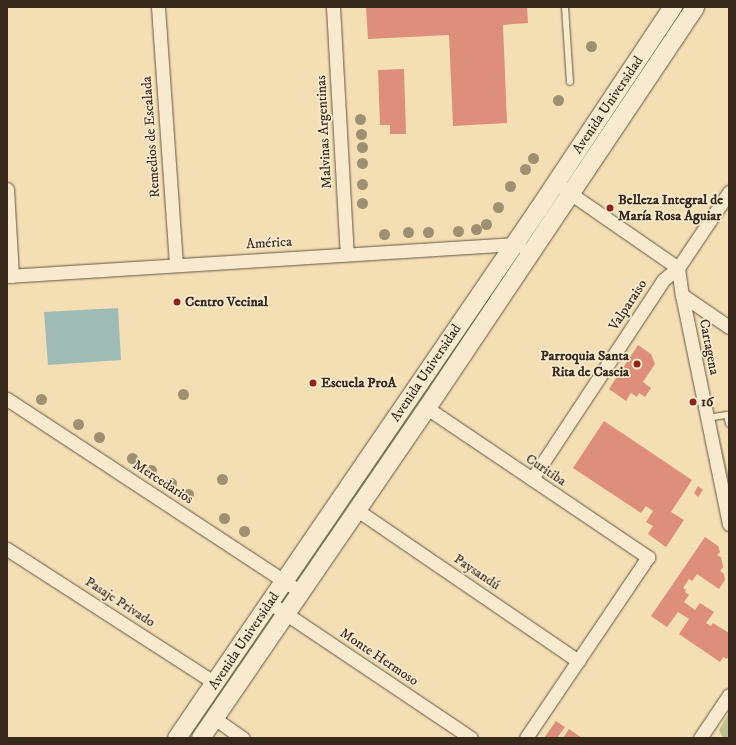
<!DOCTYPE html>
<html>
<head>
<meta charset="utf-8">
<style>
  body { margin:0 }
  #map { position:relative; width:736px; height:745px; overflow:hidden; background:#f4dfb5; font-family:"IM FELL DW Pica",serif }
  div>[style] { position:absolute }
  .green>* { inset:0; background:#bcc18d }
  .water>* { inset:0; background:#9ebbb6 }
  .building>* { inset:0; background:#dd8f7b }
  .roads { filter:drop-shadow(0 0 1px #665642) drop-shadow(0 0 1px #665642) }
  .service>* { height:6px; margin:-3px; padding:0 3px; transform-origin:3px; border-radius:3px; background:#f8eacf }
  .minor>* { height:13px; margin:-6.5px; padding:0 6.5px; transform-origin:6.5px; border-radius:6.5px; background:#f8eacf }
  .secondary>* { height:18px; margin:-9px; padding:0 9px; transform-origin:9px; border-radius:9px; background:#f8eacf }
  .trees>* { width:11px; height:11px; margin:-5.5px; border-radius:50%; background:#9e9070 }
  .dots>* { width:11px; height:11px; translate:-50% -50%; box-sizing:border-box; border:2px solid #f8eacf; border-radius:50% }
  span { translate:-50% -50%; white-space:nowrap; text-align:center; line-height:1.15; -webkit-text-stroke:3.5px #f8eacf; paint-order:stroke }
  .street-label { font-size:14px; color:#37291c }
  .poi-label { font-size:14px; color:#37291c; font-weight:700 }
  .left { translate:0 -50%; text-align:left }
  .right { translate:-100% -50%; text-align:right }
  .frame { position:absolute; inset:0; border:8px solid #37291c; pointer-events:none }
</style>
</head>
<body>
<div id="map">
  <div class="green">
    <div style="clip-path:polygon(717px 424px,729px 478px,729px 486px)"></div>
    <div style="clip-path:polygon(729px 713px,729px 738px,724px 738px,722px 736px,719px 730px)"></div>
  </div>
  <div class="water">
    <div style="clip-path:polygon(118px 308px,121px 360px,48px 365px,44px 312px)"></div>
  </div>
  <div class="building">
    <div style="clip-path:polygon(366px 7px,527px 7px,528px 23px,503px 25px,507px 123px,453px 126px,449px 35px,368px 39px)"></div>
    <div style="clip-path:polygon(404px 69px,406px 134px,390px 134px,390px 125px,380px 125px,378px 70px)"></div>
    <div style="clip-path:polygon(638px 345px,651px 354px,655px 364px,643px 382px,651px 388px,645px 397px,639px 393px,637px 397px,631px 393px,626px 401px,609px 389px)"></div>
    <div style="clip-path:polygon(604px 421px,692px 480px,671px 512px,684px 520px,666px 547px,648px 534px,653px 526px,646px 522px,653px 511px,646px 506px,641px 513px,573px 468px)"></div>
    <div style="clip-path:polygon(698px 486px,703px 490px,698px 497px,694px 493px)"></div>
    <div style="clip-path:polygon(705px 537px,718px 546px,720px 552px,717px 555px,721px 557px,723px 567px,720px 571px,724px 574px,725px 580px,719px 589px,697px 574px,692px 581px,689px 579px,683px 588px,686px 590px,685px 592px,689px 595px,684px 602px,695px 610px,700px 603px,714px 612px,706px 623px,711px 626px,713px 623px,729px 633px,729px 656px,727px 659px,723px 657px,720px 662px,679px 634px,689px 619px,678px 612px,667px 627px,651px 616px)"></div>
    <div style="clip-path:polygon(556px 721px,565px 727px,557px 738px,544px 738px)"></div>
    <div style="clip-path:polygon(569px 729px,582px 738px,563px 738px)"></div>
  </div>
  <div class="roads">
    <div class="service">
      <div style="left:565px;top:7px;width:75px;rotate:86.2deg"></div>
      <div style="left:707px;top:418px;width:20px;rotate:-9deg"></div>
      <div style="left:727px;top:415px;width:9px;rotate:77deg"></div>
    </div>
    <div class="minor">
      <div style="left:158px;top:7px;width:258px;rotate:86deg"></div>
      <div style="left:333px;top:7px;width:247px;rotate:86.8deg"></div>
      <div style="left:7px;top:189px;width:87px;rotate:86.7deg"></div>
      <div style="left:564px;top:189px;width:139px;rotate:34.7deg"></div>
      <div style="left:678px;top:268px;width:27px;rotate:82deg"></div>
      <div style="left:682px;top:295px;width:57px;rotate:34.2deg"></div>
      <div style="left:7px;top:276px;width:508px;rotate:-3.61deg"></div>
      <div style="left:514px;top:244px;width:6px;rotate:18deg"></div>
      <div style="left:682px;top:295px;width:234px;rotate:78.4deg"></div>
      <div style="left:7px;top:399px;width:352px;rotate:33.3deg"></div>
      <div style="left:427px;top:408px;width:267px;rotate:34deg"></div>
      <div style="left:648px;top:557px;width:218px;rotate:124deg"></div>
      <div style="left:532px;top:479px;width:238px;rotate:-56.6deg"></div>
      <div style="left:663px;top:280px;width:19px;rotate:-39deg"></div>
      <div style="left:678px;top:268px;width:92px;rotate:-56.1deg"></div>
      <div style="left:357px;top:510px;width:268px;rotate:34.3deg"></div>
      <div style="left:7px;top:549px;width:247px;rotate:32.8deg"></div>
      <div style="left:270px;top:603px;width:242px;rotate:33.9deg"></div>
      <div style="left:214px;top:718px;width:35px;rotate:35deg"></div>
      <div style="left:700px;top:738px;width:52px;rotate:-56deg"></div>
    </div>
    <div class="secondary">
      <div style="left:177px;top:738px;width:640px;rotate:-55.64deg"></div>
      <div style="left:538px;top:210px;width:244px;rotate:-56.4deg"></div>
      <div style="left:201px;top:738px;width:400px;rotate:-55.6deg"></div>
      <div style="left:427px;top:408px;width:482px;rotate:-56.2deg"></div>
    </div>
  </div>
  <div class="trees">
    <div style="left:591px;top:46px"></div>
    <div style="left:558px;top:100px"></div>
    <div style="left:360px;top:119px"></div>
    <div style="left:361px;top:134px"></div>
    <div style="left:362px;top:147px"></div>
    <div style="left:533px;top:158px"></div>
    <div style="left:362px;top:163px"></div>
    <div style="left:525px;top:169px"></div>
    <div style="left:362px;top:184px"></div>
    <div style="left:510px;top:186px"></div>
    <div style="left:362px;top:203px"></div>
    <div style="left:498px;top:207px"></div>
    <div style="left:486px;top:224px"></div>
    <div style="left:476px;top:229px"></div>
    <div style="left:458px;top:231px"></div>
    <div style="left:408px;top:232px"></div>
    <div style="left:428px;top:232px"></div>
    <div style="left:384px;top:234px"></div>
    <div style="left:183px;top:394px"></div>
    <div style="left:41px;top:399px"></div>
    <div style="left:78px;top:424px"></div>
    <div style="left:99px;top:437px"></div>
    <div style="left:132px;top:458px"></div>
    <div style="left:151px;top:470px"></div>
    <div style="left:222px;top:479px"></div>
    <div style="left:171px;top:483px"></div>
    <div style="left:188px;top:494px"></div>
    <div style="left:224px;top:518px"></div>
    <div style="left:244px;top:531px"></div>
  </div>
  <div class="dots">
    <div style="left:610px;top:208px;background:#8f2418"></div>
    <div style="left:177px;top:302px;background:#8f2418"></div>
    <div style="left:637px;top:364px;background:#8f2418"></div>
    <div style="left:313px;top:383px;background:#8f2418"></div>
    <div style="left:693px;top:402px;background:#8f2418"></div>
  </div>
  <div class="street-label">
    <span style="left:608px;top:105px;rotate:-56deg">Avenida Universidad</span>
    <span style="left:324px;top:132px;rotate:-93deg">Malvinas Argentinas</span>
    <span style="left:151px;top:137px;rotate:-94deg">Remedios de Escalada</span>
    <span style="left:269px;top:243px;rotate:-3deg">América</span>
    <span style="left:628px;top:305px;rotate:-57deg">Valparaiso</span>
    <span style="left:709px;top:347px;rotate:79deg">Cartagena</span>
    <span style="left:426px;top:373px;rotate:-56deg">Avenida Universidad</span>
    <span style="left:546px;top:470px;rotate:34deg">Curitiba</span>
    <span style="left:163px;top:482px;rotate:33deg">Mercedarios</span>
    <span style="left:477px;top:572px;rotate:34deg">Paysandú</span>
    <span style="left:120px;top:602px;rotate:33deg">Pasaje Privado</span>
    <span style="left:244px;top:641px;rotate:-56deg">Avenida Universidad</span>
    <span style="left:379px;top:657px;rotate:34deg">Monte Hermoso</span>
  </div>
  <div class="poi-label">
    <span class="left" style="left:618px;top:208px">Belleza Integral de<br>María Rosa Aguiar</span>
    <span class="left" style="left:185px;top:302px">Centro Vecinal</span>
    <span class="right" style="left:629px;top:364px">Parroquia Santa<br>Rita de Cascia</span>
    <span class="left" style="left:321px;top:383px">Escuela ProA</span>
    <span class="left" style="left:701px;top:402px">16</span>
  </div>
  <div class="frame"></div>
</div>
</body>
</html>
